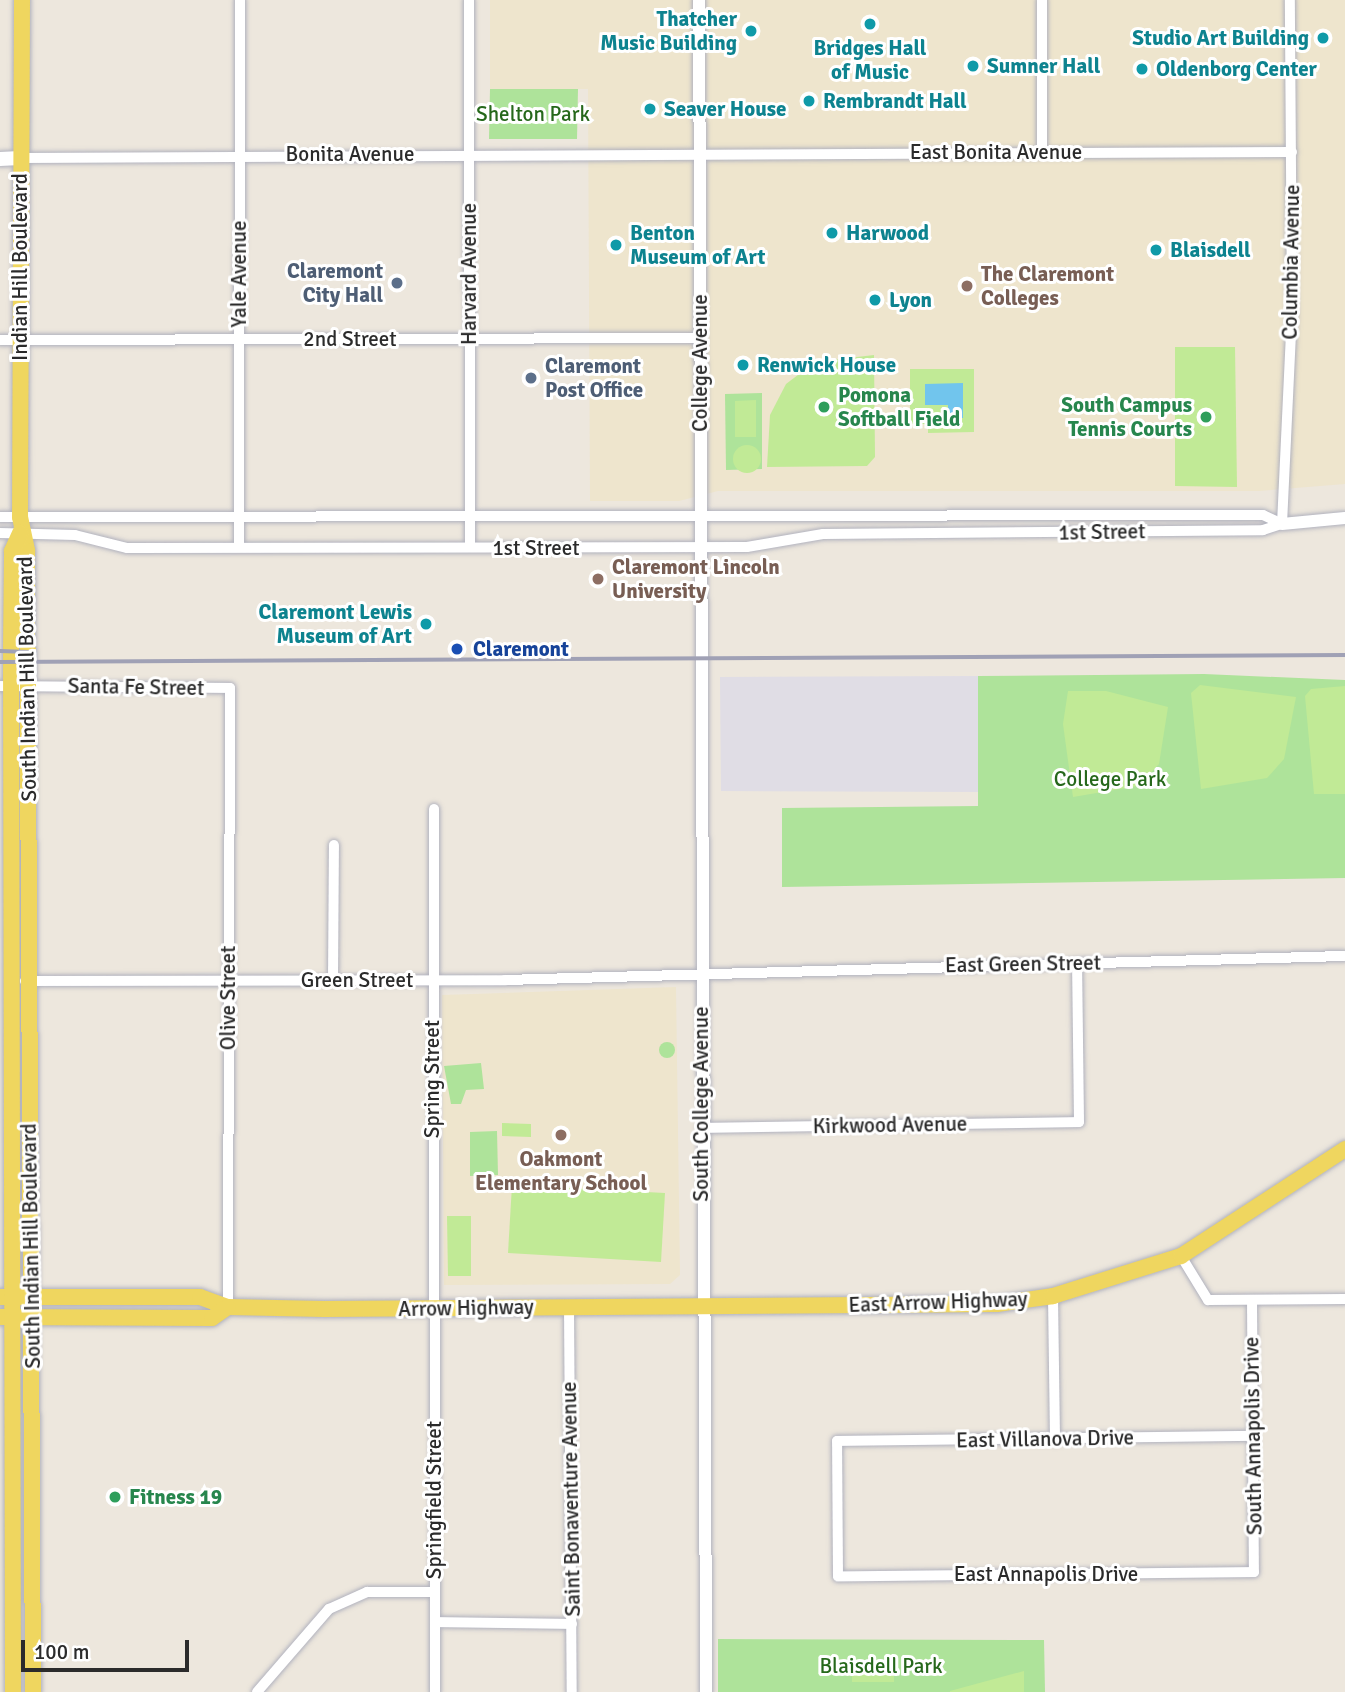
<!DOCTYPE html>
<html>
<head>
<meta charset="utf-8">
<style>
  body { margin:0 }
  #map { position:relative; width:1345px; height:1692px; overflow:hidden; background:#ede7dd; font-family:Signika,sans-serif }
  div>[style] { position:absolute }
  .industrial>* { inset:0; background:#e0dde5 }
  .education>* { inset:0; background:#eee5cd }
  .green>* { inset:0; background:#aee39a }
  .round { border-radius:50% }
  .pitch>* { inset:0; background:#c1ea96 }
  .water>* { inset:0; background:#71c5ed }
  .roads { filter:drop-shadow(0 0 2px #b1b2be) drop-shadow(0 0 2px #b1b2be) }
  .minor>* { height:10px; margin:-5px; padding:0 5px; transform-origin:5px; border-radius:5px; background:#fff }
  .tertiary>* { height:12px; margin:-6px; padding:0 6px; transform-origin:6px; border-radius:6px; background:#fff }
  .secondary>* { height:14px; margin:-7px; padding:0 7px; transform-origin:7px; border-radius:7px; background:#fff }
  .primary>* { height:16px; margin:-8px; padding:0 8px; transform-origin:8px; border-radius:8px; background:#efd65f }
  .rail>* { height:3.5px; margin:-1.75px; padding:0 1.75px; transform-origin:1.75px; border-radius:1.75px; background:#a0a1b5 }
  .dots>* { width:19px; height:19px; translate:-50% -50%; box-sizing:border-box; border:4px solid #fff; border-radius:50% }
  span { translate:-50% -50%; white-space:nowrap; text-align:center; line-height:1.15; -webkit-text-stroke:6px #fff; paint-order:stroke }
  .culture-label { font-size:21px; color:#0d838f; font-weight:700 }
  .right { translate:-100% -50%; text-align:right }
  .left { translate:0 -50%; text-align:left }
  .park-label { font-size:21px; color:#26681b }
  .street-label { font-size:21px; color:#2b2b2b }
  .service-label { font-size:21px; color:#4e5e75; font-weight:700 }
  .education-label { font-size:21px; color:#785e54; font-weight:700 }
  .leisure-label { font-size:21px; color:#27864d; font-weight:700 }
  .transit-label { font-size:21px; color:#164399; font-weight:700 }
  .scale { position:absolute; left:21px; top:1640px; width:168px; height:32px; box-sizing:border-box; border:4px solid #2b2b2b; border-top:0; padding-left:9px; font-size:21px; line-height:24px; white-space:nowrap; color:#2b2b2b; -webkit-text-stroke:5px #fff; paint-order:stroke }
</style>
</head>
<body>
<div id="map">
  <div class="industrial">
    <div style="clip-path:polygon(978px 676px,978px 792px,721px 791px,720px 677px)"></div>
  </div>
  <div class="education">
    <div style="clip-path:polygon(490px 0,1345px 0,1345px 484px,1259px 491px,718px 491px,679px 501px,590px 501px,588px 89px,490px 89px)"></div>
    <div style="clip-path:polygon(676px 987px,680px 1275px,670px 1284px,444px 1285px,442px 995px)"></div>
  </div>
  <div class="green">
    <div style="clip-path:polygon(490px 89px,578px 89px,577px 139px,489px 139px)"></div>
    <div style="clip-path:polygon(762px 393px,762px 469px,726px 470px,725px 394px)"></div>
    <div style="clip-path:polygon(1204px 674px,1345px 680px,1345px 878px,782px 887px,782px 808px,978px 806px,978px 676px)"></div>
    <div class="round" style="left:659px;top:1042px;width:16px;height:16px"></div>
    <div style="clip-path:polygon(481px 1063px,484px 1089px,466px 1090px,461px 1104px,451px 1104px,444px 1066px)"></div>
    <div style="clip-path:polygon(497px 1131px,498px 1175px,470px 1176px,470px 1132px)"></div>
    <div style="clip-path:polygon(718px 1639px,1044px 1640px,1045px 1692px,718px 1692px)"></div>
  </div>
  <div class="pitch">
    <div style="clip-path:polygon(1175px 347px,1235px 347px,1237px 487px,1175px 486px)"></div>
    <div style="clip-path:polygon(874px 355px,875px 457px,867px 466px,767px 467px,770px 415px,786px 384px,815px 362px)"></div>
    <div style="clip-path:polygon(910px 369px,974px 369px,974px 432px,928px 433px,928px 424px,910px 424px)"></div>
    <div style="clip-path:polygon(756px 400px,756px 437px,735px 437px,735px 401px)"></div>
    <div class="round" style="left:733px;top:445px;width:28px;height:28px"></div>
    <div style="clip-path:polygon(1200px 685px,1296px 697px,1284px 759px,1267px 778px,1201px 789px,1191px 693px)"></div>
    <div style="clip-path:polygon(1345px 686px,1345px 794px,1314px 794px,1305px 696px,1311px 689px)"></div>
    <div style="clip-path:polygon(1068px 691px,1106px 691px,1168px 707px,1159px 764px,1138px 786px,1073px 797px,1063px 724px)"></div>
    <div style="clip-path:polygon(502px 1123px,531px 1124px,531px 1137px,502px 1136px)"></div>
    <div style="clip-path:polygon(512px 1185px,665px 1193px,661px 1262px,508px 1253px)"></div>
    <div style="clip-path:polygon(447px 1216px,471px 1216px,471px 1276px,448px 1276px)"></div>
    <div style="clip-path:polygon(852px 1662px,894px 1663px,894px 1682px,852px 1682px)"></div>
    <div style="clip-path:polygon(1024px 1671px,1024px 1692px,950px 1692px,950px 1691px)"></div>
  </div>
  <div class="water">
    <div style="clip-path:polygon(963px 383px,963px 418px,948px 418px,948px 405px,925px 405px,925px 384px)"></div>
  </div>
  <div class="roads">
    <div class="minor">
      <div style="left:469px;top:0;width:547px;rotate:89.9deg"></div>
      <div style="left:1042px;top:0;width:151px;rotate:90deg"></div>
      <div style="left:20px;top:158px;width:1272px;rotate:-0.27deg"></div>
      <div style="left:0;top:340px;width:699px;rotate:-0.16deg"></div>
      <div style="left:0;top:517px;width:1263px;rotate:-0.09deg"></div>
      <div style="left:1263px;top:515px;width:21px;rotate:25deg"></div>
      <div style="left:1282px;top:524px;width:214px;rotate:-87.3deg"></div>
      <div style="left:1292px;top:310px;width:310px;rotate:-90.4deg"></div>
      <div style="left:0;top:533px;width:75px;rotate:1.5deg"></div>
      <div style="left:75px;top:535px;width:54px;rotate:14deg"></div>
      <div style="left:127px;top:548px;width:620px;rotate:-0.09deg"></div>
      <div style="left:747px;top:547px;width:77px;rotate:-9.7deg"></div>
      <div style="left:823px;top:534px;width:440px;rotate:-0.5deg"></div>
      <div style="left:1263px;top:530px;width:20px;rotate:-18deg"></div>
      <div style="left:239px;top:547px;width:547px;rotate:-89.9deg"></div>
      <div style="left:0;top:686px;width:230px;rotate:0.5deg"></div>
      <div style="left:230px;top:688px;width:619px;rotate:90.19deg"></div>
      <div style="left:434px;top:809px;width:883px;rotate:89.94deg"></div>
      <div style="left:333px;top:980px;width:135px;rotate:-89.6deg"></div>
      <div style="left:25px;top:981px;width:480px;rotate:-0.1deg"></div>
      <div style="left:505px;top:980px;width:840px;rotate:-1.64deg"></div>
      <div style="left:702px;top:1128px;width:377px;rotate:-0.9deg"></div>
      <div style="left:1079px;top:1122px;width:159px;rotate:-90.7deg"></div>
      <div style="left:1181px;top:1256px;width:52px;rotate:58.5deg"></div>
      <div style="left:1208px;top:1300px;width:137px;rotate:-0.4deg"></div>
      <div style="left:1053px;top:1296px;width:144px;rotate:89.2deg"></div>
      <div style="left:1252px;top:1300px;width:272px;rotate:89.6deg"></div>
      <div style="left:1254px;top:1572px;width:416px;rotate:179.4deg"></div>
      <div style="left:838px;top:1576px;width:135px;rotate:-90.4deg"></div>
      <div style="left:837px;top:1441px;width:416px;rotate:-0.7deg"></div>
      <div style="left:569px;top:1307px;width:385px;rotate:89.6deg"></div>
      <div style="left:435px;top:1622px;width:137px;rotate:0.8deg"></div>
      <div style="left:257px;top:1692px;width:110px;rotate:-49.1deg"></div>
      <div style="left:329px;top:1609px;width:42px;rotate:-24.1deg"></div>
      <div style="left:367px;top:1592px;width:68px"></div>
    </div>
    <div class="tertiary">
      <div style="left:699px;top:0;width:1692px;rotate:89.76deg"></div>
      <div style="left:1282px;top:524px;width:63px;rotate:-5.4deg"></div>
    </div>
    <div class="secondary">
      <div style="left:0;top:159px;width:20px;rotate:-3deg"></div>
    </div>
    <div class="primary">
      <div style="left:22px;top:0;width:517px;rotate:90.22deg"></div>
      <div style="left:20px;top:517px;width:35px;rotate:78deg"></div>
      <div style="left:27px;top:551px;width:1141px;rotate:89.7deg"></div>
      <div style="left:0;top:1297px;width:200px"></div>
      <div style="left:200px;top:1297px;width:30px;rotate:20deg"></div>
      <div style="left:228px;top:1307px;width:96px;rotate:1.2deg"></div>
      <div style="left:324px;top:1309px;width:673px;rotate:-0.43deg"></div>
      <div style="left:997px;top:1304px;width:57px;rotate:-8.1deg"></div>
      <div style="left:1053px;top:1296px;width:134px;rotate:-17.4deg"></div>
      <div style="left:1181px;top:1256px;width:196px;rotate:-33.1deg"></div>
      <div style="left:0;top:1317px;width:212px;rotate:0.3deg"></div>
      <div style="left:212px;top:1318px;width:19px;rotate:-35deg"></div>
      <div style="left:13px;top:1692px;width:1041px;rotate:-90.11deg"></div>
      <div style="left:11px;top:651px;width:100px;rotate:-89.4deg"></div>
      <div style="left:12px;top:551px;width:20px;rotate:-66deg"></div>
    </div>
  </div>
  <div class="rail">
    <div style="left:0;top:651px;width:35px;rotate:2deg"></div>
    <div style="left:0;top:662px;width:1345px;rotate:-0.3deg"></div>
  </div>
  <div class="dots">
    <div style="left:870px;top:24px;background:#0f9aa8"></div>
    <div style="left:751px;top:31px;background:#0f9aa8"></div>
    <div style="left:1323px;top:38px;background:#0f9aa8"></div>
    <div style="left:973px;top:66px;background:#0f9aa8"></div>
    <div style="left:1142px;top:69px;background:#0f9aa8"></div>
    <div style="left:809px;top:101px;background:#0f9aa8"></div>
    <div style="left:650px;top:109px;background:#0f9aa8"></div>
    <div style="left:832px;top:233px;background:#0f9aa8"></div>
    <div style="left:616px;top:245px;background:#0f9aa8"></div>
    <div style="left:1156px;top:250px;background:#0f9aa8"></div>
    <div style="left:397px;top:283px;background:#5c6f8a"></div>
    <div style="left:967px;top:286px;background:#8d6e63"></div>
    <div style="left:875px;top:300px;background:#0f9aa8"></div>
    <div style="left:743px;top:365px;background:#0f9aa8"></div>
    <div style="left:531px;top:378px;background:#5c6f8a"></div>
    <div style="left:824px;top:407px;background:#2e9e5b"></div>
    <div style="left:1206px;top:417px;background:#2e9e5b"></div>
    <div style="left:598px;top:579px;background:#8d6e63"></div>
    <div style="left:426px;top:624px;background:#0f9aa8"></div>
    <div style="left:457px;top:649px;background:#1a4fb4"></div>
    <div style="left:561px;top:1135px;background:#8d6e63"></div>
    <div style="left:115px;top:1497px;background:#2e9e5b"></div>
  </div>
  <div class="culture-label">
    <span class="right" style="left:737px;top:31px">Thatcher<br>Music Building</span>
    <span class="right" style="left:1309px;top:38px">Studio Art Building</span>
    <span style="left:870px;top:60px">Bridges Hall<br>of Music</span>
    <span class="left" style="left:987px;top:66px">Sumner Hall</span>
    <span class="left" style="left:1156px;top:69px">Oldenborg Center</span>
    <span class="left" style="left:823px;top:101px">Rembrandt Hall</span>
    <span class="left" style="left:664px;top:109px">Seaver House</span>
    <span class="left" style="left:630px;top:245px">Benton<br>Museum of Art</span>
    <span class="left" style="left:846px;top:233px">Harwood</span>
    <span class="left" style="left:1170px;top:250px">Blaisdell</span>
    <span class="left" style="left:889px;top:300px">Lyon</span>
    <span class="left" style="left:757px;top:365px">Renwick House</span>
    <span class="right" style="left:412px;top:624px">Claremont Lewis<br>Museum of Art</span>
  </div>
  <div class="park-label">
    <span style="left:533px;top:114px">Shelton Park</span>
    <span style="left:1110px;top:779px">College Park</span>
    <span style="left:881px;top:1666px">Blaisdell Park</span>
  </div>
  <div class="street-label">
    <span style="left:996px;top:152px">East Bonita Avenue</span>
    <span style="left:350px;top:154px">Bonita Avenue</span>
    <span style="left:1291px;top:262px;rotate:-89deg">Columbia Avenue</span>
    <span style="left:20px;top:267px;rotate:-90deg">Indian Hill Boulevard</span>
    <span style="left:239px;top:274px;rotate:-90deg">Yale Avenue</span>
    <span style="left:469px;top:274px;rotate:-90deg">Harvard Avenue</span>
    <span style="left:350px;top:339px">2nd Street</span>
    <span style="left:700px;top:363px;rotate:-90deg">College Avenue</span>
    <span style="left:1102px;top:532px;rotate:-1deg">1st Street</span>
    <span style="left:536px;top:548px">1st Street</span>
    <span style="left:27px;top:679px;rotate:-91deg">South Indian Hill Boulevard</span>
    <span style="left:136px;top:687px;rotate:1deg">Santa Fe Street</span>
    <span style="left:1023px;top:964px;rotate:-1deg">East Green Street</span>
    <span style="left:357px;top:980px">Green Street</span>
    <span style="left:228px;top:998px;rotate:-90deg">Olive Street</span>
    <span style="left:432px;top:1079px;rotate:-90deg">Spring Street</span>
    <span style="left:701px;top:1104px;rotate:-90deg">South College Avenue</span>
    <span style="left:890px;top:1125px;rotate:-1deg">Kirkwood Avenue</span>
    <span style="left:31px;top:1246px;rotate:-91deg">South Indian Hill Boulevard</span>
    <span style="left:938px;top:1302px;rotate:-2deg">East Arrow Highway</span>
    <span style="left:466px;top:1308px;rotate:-1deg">Arrow Highway</span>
    <span style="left:1253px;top:1436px;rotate:-91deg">South Annapolis Drive</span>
    <span style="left:1045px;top:1439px;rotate:-1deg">East Villanova Drive</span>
    <span style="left:571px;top:1499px;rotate:-91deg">Saint Bonaventure Avenue</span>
    <span style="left:434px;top:1500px;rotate:-90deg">Springfield Street</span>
    <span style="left:1046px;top:1574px">East Annapolis Drive</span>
  </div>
  <div class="service-label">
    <span class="right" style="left:383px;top:283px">Claremont<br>City Hall</span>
    <span class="left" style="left:545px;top:378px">Claremont<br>Post Office</span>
  </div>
  <div class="education-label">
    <span class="left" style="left:981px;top:286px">The Claremont<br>Colleges</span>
    <span class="left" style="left:612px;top:579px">Claremont Lincoln<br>University</span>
    <span style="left:561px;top:1171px">Oakmont<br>Elementary School</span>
  </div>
  <div class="leisure-label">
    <span class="left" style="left:838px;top:407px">Pomona<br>Softball Field</span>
    <span class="right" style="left:1192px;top:417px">South Campus<br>Tennis Courts</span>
    <span class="left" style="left:129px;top:1497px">Fitness 19</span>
  </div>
  <div class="transit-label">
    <span class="left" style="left:473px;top:649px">Claremont</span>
  </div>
  <div class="scale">100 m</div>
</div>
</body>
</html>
